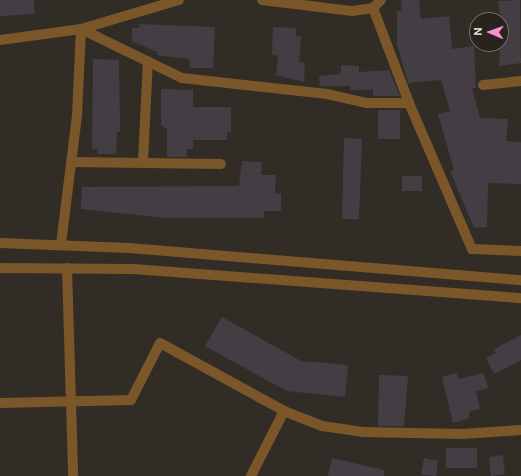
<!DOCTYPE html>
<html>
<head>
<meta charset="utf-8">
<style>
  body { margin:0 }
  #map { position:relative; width:521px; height:476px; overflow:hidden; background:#322c26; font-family:"Public Sans",sans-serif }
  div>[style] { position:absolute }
  .building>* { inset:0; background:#443e44 }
  .minor>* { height:10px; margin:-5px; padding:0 5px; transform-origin:5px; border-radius:5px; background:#7a5629 }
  span { translate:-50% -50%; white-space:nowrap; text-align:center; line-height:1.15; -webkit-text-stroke:3px #28231d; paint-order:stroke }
  .north { position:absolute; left:469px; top:12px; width:40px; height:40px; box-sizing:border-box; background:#28231d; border:1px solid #726d68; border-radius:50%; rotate:272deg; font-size:11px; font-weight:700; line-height:16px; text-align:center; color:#e1ddd9 }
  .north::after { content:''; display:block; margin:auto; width:14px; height:18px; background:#f590d1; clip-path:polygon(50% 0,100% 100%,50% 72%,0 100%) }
</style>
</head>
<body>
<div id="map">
  <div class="building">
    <div style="clip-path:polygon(0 0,34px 0,35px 14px,0 16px)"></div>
    <div style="clip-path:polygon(401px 0,419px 0,421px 19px,449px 16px,452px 49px,474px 46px,476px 88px,472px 88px,480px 118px,508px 119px,506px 141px,521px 142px,521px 184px,488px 183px,487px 227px,474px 228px,450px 171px,454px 170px,438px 114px,450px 111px,441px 80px,408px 83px,397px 45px,397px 11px,402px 11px)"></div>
    <div style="clip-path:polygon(520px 0,521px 63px,499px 66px,501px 20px,498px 1px)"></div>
    <div style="clip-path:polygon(139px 24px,215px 27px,213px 68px,190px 68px,189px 59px,157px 55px,157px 52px,132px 41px,132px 28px,140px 28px)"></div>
    <div style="clip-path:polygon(273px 27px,296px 28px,296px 36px,301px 37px,299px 62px,305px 63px,304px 82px,276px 75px,278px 56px,272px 55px)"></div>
    <div style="clip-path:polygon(93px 59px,119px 60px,120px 132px,117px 132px,116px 154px,97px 154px,98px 149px,92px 149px)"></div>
    <div style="clip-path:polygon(341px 65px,359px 66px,359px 72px,389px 70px,400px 96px,373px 96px,373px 90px,350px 90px,350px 86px,320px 86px,319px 76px,341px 74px)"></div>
    <div style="clip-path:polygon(161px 89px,193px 90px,193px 107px,231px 107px,231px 132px,227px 132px,227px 140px,193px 140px,193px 149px,187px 149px,187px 157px,167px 157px,167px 129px,161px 125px)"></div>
    <div style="clip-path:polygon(378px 110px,400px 110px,400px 139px,378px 139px)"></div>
    <div style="clip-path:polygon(344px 138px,362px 139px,359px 219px,342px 219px)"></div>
    <div style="clip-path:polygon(242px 161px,262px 162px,261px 175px,276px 175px,275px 193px,281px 194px,281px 211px,264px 211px,264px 218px,166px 218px,81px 209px,82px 187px,239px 186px)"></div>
    <div style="clip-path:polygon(402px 176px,422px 176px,422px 191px,402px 191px)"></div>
    <div style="clip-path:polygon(222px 317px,301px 361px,348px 365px,345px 397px,287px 391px,205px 346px)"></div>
    <div style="clip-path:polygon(521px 335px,521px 360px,494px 374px,486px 358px,496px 353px,494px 349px)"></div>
    <div style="clip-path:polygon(457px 373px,458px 379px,484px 373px,488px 388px,476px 391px,480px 409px,470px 411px,468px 419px,453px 423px,442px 377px)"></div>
    <div style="clip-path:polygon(379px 375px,408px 376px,404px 426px,378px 426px)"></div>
    <div style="clip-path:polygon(446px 448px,477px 448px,477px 468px,446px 468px)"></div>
    <div style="clip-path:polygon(503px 455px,505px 474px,491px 476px,489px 457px)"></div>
    <div style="clip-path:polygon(332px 458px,384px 470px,384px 476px,328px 476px)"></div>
    <div style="clip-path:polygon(424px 458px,438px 461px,436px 476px,421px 475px)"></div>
  </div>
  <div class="minor">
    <div style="left:262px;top:0;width:91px;rotate:7deg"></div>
    <div style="left:352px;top:11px;width:21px;rotate:-8deg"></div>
    <div style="left:373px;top:8px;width:11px;rotate:-45deg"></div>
    <div style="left:373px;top:8px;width:102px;rotate:69.2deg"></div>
    <div style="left:409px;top:103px;width:159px;rotate:66.7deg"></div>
    <div style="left:472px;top:249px;width:49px;rotate:2.3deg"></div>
    <div style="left:81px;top:29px;width:112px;rotate:25.9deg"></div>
    <div style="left:182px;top:78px;width:146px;rotate:6.3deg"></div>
    <div style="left:327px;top:94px;width:41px;rotate:12.7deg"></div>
    <div style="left:367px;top:103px;width:42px"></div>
    <div style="left:0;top:40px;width:82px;rotate:-7.7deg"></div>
    <div style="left:81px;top:29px;width:102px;rotate:-16.5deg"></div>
    <div style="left:483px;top:85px;width:38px;rotate:-6deg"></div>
    <div style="left:72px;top:162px;width:149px;rotate:0.8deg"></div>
    <div style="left:143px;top:162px;width:101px;rotate:-87.2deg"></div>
    <div style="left:0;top:243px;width:129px;rotate:2.2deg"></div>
    <div style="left:129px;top:248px;width:393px;rotate:4.7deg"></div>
    <div style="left:61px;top:244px;width:129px;rotate:-82.9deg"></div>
    <div style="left:77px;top:116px;width:87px;rotate:-87.4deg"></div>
    <div style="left:0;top:268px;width:133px;rotate:0.4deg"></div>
    <div style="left:133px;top:269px;width:389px;rotate:4.3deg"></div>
    <div style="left:67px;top:268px;width:208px;rotate:88.3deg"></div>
    <div style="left:0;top:403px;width:131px;rotate:-1.3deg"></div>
    <div style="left:131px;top:400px;width:64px;rotate:-63deg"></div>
    <div style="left:160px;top:343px;width:141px;rotate:28.7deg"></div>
    <div style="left:284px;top:411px;width:41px;rotate:21.5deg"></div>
    <div style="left:322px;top:426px;width:41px;rotate:8.3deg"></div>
    <div style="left:363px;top:432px;width:99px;rotate:1.2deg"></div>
    <div style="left:462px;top:434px;width:59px;rotate:-3.9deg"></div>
    <div style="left:251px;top:476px;width:73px;rotate:-63.1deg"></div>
  </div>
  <div class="north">N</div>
</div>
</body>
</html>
